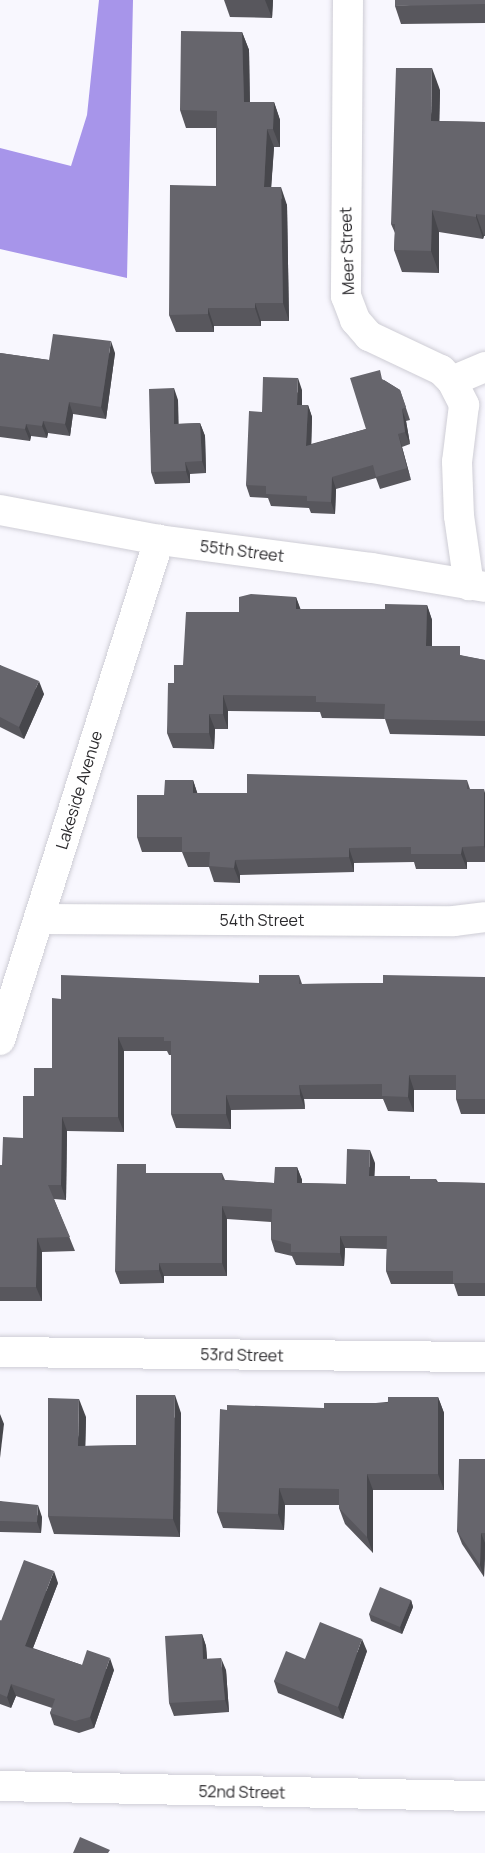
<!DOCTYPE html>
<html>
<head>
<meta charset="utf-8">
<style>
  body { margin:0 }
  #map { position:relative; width:485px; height:1853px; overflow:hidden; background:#f8f7fe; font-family:Manrope,sans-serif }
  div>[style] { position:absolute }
  .water>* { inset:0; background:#a795ea }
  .roads { filter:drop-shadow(0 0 2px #cecdd5) drop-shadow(0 0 2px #cecdd5) }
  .minor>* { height:30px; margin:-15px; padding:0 15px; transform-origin:15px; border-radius:15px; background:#fff }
  .wall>* { inset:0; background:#58575d }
  .shaded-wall>* { inset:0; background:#47474c }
  .building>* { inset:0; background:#66656c }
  span { translate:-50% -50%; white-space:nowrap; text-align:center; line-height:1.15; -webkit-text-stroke:6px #fff; paint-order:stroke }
  .street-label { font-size:16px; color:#2b2a2d }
</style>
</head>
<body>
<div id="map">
  <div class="water">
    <div style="clip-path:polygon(99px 0,133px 0,127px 278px,0 249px,0 148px,71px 166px,87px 115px)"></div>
  </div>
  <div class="roads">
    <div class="minor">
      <div style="left:348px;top:0;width:296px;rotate:90.4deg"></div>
      <div style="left:346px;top:296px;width:26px;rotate:69deg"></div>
      <div style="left:355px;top:320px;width:21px;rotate:49deg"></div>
      <div style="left:369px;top:336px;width:80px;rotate:25.3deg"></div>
      <div style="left:441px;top:370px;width:16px;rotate:45deg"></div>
      <div style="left:452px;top:381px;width:27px;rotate:63deg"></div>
      <div style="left:464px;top:405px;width:57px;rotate:97deg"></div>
      <div style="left:457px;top:462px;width:54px;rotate:87.9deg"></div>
      <div style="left:459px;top:516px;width:70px;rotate:81.8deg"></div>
      <div style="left:452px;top:381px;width:36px;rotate:-23deg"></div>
      <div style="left:0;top:510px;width:162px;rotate:10.7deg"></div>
      <div style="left:159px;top:540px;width:215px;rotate:7.5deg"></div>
      <div style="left:372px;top:568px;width:115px;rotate:9.5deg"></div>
      <div style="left:40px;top:919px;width:414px;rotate:0.3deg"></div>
      <div style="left:454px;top:921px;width:31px;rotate:-7deg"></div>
      <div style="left:0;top:1040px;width:525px;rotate:-72.36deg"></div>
      <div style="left:0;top:1352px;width:485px;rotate:0.6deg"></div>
      <div style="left:0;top:1786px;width:485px;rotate:1.2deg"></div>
    </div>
  </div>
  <div class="wall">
    <div style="clip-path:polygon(224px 0,273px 0,272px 18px,230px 17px)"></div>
    <div style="clip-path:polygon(485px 0,485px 23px,401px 24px,395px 6px)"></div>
    <div style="clip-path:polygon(242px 32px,249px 50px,250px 102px,274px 102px,280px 120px,280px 147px,274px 147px,271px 187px,287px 205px,289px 321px,261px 321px,261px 326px,214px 326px,214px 332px,176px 332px,169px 315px,216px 186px,216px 128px,186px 128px,180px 110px)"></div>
    <div style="clip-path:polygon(440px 90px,439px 121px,485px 122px,485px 236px,484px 236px,483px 239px,439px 232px,439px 273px,402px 272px,394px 250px,395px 233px,391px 224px)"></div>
    <div style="clip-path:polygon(0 353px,49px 360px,115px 353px,106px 419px,73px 414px,70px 436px,48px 433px,47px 438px,31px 436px,30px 441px,0 437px)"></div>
    <div style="clip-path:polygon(384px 380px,400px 390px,410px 420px,406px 421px,410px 444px,402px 447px,411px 480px,380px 489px,376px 478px,336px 489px,335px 514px,311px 513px,309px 508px,271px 506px,268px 498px,250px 497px,246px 485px,262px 412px,302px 390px,302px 405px,308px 405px,312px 417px,311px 444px,366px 429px)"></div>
    <div style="clip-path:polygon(178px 400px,178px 424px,200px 423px,205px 436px,206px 473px,190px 474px,190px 483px,155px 484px,151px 472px)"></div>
    <div style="clip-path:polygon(296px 597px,300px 609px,385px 609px,427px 605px,432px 620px,432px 646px,463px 656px,485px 660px,485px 736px,390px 734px,385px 719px,322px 718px,320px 712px,228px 711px,228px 729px,215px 729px,214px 749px,173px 748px,167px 733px,174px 683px,183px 665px,239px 612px)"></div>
    <div style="clip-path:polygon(0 665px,44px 694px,24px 739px,0 727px)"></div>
    <div style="clip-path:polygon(193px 780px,197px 793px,247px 793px,467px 780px,470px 789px,485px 793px,485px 862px,467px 862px,467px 869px,416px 869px,414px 862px,354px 863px,354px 872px,240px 875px,240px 883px,214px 882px,209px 867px,188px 867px,182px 852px,142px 852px,137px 837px,164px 795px)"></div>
    <div style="clip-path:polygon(299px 975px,302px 984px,383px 983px,485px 977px,485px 1114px,461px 1114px,456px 1099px,456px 1090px,414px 1090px,414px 1112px,388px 1111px,383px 1099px,304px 1099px,305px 1109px,231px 1110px,231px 1129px,176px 1128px,171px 1114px,171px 1055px,169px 1055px,167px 1051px,124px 1051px,124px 1132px,67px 1131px,66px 1200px,54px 1199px,75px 1251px,42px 1252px,42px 1301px,0 1301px,0 1165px,2px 1165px,23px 1138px,34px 1096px,52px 1068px,61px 999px,259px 983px)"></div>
    <div style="clip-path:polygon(375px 1163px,374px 1176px,411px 1179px,436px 1179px,438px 1182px,485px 1183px,485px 1296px,458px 1296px,454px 1284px,391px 1284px,386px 1271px,387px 1249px,345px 1248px,344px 1266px,296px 1265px,292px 1256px,275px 1252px,271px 1239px,271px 1222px,227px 1219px,227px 1276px,164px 1276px,164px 1283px,120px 1284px,115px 1271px,150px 1173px,222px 1173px,225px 1180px,274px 1183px,297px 1167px,302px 1180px,302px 1183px,346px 1184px)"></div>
    <div style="clip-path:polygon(438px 1397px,444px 1413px,444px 1490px,373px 1490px,373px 1553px,345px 1524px,339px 1508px,339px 1505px,285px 1505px,284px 1530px,223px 1528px,217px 1512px,324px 1408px)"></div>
    <div style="clip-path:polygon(181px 1413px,180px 1537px,54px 1534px,48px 1516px,86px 1417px,85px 1446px,136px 1445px)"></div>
    <div style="clip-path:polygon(485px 1459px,485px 1559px,484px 1577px,462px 1544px,457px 1531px)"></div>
    <div style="clip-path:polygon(0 1501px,42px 1517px,41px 1533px,0 1532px)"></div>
    <div style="clip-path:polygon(58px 1583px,33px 1648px,82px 1665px,114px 1670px,94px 1728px,79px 1733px,54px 1725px,50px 1713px,52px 1708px,16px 1696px,11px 1708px,0 1704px,0 1620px,1px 1621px)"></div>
    <div style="clip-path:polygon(411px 1600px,413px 1607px,402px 1634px,371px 1621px,369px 1614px)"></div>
    <div style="clip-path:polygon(202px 1634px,206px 1646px,207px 1659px,226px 1670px,229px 1712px,174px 1716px,169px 1703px)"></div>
    <div style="clip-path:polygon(367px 1651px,343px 1719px,278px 1693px,274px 1681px,305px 1659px)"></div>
  </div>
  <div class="shaded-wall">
    <div style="clip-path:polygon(265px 0,273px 0,272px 18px)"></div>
    <div style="clip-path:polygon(242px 32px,249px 50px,250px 119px,244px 102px)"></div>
    <div style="clip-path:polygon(432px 68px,440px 90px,439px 143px,431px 121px)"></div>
    <div style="clip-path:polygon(274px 102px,280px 120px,280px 147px,273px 129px)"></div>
    <div style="clip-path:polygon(267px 129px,274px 147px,270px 205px,264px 187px)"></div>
    <div style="clip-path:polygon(281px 187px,287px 205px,289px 321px,283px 303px)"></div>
    <div style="clip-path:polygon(432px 210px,439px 232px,439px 273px,431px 251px)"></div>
    <div style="clip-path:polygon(476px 214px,484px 236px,483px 239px,476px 217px)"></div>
    <div style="clip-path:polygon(255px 303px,261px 321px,261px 326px,255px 308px)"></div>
    <div style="clip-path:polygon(208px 308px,214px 326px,214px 332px,208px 314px)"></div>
    <div style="clip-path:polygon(111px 341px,115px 353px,106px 419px,101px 407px)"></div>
    <div style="clip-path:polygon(298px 378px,302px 390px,302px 417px,297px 405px)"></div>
    <div style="clip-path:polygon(174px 388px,178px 400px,179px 436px,174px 424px)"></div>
    <div style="clip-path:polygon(69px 402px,73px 414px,70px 436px,65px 424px)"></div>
    <div style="clip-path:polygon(308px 405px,312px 417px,311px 458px,306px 446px)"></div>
    <div style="clip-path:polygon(402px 409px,406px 421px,410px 444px,405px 432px)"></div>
    <div style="clip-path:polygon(43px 421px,48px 433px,47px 438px,42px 426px)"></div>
    <div style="clip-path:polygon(200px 423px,205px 436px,206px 473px,202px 461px)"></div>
    <div style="clip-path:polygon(26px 424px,31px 436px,30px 441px,25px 429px)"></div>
    <div style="clip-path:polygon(398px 434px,402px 447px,411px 480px,407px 468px)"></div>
    <div style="clip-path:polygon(185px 462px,190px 474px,190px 483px,186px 471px)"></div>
    <div style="clip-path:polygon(332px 477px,336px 489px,335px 514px,331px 502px)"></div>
    <div style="clip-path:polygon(296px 597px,302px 613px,296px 609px)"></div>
    <div style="clip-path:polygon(427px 605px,432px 620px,432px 661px,426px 646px)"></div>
    <div style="clip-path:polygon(39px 681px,44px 694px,24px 739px,19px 727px)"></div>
    <div style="clip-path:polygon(223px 695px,228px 711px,228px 729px,223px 714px)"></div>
    <div style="clip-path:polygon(209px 714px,215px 729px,214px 749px,209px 733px)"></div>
    <div style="clip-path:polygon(193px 780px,198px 795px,193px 793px)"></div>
    <div style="clip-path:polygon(484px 789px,485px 793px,485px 849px,484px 846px)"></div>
    <div style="clip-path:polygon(462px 847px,467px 862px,467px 869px,461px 854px)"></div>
    <div style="clip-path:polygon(349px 848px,354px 863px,354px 872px,349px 857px)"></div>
    <div style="clip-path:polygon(235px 860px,240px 875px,240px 883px,234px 868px)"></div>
    <div style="clip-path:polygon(118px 1037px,124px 1051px,124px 1132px,118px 1117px)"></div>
    <div style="clip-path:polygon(409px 1075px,414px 1090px,414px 1112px,408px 1097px)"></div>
    <div style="clip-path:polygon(299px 1085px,304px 1099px,305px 1109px,300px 1095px)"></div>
    <div style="clip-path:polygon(226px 1095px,231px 1110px,231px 1129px,226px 1114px)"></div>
    <div style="clip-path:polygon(62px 1117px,67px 1131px,66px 1200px,61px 1185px)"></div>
    <div style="clip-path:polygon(370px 1150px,375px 1163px,374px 1189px,369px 1176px)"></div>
    <div style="clip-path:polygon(297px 1167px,302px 1180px,302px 1196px,297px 1183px)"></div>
    <div style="clip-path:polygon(222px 1206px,227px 1219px,227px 1276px,222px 1263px)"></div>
    <div style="clip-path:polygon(340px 1236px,345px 1248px,344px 1266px,340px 1253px)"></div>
    <div style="clip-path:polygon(37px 1238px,42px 1252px,42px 1301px,36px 1287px)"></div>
    <div style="clip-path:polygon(159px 1263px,164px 1276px,164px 1283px,159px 1270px)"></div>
    <div style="clip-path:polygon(175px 1395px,181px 1413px,180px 1537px,173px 1519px)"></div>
    <div style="clip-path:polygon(438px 1397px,444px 1413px,444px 1490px,438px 1474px)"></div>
    <div style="clip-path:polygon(79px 1399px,86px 1417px,85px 1464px,78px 1446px)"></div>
    <div style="clip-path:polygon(0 1414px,4px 1424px,0 1458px)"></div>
    <div style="clip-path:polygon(367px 1474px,373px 1490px,373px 1553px,367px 1537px)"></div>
    <div style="clip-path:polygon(279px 1488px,285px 1505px,284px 1530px,278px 1514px)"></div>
    <div style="clip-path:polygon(38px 1505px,42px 1517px,41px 1533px,37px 1522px)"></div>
    <div style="clip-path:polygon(481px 1533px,485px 1543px,484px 1577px,480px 1565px)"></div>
    <div style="clip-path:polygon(54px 1571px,58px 1583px,29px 1658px,25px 1646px)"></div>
    <div style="clip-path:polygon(411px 1600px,413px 1607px,402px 1634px,400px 1627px)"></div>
    <div style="clip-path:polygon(202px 1634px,206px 1646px,208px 1671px,203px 1659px)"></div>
    <div style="clip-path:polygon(362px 1639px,367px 1651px,343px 1719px,338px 1707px)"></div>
    <div style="clip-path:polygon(110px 1658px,114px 1670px,94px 1728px,90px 1717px)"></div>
    <div style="clip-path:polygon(221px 1658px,226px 1670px,229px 1712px,225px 1700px)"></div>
    <div style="clip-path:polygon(11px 1684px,16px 1696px,11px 1708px,7px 1697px)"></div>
  </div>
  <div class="building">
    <div style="clip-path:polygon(395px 0,485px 0,485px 4px,395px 6px)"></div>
    <div style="clip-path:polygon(181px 31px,242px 32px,244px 102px,274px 102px,273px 129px,267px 129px,264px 187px,281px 187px,283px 303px,255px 303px,255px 308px,208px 308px,208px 314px,169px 315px,170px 185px,216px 186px,217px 111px,180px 110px)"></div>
    <div style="clip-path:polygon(396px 68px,432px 68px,431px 121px,485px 122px,485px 215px,476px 214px,476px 217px,432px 210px,431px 251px,394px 250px,395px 224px,391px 224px)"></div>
    <div style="clip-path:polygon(53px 334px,111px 341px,101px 407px,69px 402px,65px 424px,43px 421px,42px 426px,26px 424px,25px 429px,0 426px,0 353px,49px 360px)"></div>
    <div style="clip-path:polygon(380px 370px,382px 379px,400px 390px,406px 407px,402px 409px,405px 432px,398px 434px,407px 468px,376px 477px,373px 465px,332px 477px,331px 502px,307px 501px,307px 496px,266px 494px,266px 486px,246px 485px,249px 411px,262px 412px,263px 377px,298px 378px,297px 405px,308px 405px,306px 446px,366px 429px,350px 378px)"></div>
    <div style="clip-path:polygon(174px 388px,174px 424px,200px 423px,202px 461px,185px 462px,186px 471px,151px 472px,149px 389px)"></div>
    <div style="clip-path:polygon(251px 594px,296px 597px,296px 609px,385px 609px,385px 604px,427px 605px,426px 646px,460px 646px,460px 655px,485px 660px,485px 721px,384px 719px,385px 704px,316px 702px,316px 696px,223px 695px,223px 714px,209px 714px,209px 733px,167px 733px,168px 683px,174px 683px,174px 665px,183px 665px,186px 612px,239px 612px,239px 597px)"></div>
    <div style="clip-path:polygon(0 665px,39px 681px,19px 727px,0 717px)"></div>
    <div style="clip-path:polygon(247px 774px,467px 780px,467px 789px,484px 789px,484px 846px,462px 847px,461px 854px,411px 854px,411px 847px,349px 848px,349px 857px,235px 860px,234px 868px,209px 866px,210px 852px,182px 852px,182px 837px,137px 837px,137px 795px,164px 795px,165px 780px,193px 780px,193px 793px,247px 793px)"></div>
    <div style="clip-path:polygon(61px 975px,259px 983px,259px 975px,299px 975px,299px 984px,383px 983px,383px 975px,485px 977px,485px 1099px,456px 1099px,456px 1075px,409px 1075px,408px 1097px,382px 1096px,382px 1084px,299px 1085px,300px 1095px,226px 1095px,226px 1114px,171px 1114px,171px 1041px,164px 1041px,164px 1037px,118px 1037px,118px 1117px,62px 1117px,61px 1185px,48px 1185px,70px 1237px,37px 1238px,36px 1287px,0 1287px,0 1165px,2px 1165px,3px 1137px,23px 1138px,23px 1096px,34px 1096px,34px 1068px,52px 1068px,52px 998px,61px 999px)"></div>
    <div style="clip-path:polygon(347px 1149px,370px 1150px,369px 1176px,410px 1176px,410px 1179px,436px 1179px,436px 1182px,485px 1183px,485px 1283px,453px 1283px,453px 1271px,386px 1271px,387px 1236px,340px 1236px,340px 1253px,291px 1252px,291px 1244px,271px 1239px,272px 1209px,222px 1206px,222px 1263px,159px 1263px,159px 1270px,115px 1271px,117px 1164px,146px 1164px,146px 1173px,222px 1173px,222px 1180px,274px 1183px,275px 1167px,297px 1167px,297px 1183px,346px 1184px)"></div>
    <div style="clip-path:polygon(136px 1395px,175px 1395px,173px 1519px,48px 1516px,48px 1398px,79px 1399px,78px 1446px,136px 1445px)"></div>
    <div style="clip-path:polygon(388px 1397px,438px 1397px,438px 1474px,367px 1474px,367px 1537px,339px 1508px,339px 1489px,279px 1488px,278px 1514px,217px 1512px,220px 1409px,227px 1410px,227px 1405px,324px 1408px,324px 1403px,388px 1403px)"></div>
    <div style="clip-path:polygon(459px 1459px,485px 1459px,485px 1533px,481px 1533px,480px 1565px,457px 1531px)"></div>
    <div style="clip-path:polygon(0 1501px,38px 1505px,37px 1522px,0 1521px)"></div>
    <div style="clip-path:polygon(24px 1560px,54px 1571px,25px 1646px,82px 1665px,87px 1650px,110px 1658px,90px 1717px,75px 1721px,50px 1713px,55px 1699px,11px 1684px,7px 1697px,0 1694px,0 1620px,1px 1621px)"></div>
    <div style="clip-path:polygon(380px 1587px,411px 1600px,400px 1627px,369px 1614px)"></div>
    <div style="clip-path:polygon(320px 1622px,362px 1639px,338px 1707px,274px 1681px,286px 1651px,305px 1659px)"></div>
    <div style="clip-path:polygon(202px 1634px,203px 1659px,221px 1658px,225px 1700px,169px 1703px,165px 1636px)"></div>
    <div style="clip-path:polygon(80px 1837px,110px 1850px,108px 1853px,73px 1853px)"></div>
  </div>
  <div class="street-label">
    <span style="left:347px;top:251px;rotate:-92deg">Meer Street</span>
    <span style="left:242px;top:551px;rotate:7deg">55th Street</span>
    <span style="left:79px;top:790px;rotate:-73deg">Lakeside Avenue</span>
    <span style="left:262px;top:920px">54th Street</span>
    <span style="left:242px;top:1355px;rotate:1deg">53rd Street</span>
    <span style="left:242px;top:1792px;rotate:1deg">52nd Street</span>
  </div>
</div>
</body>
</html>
